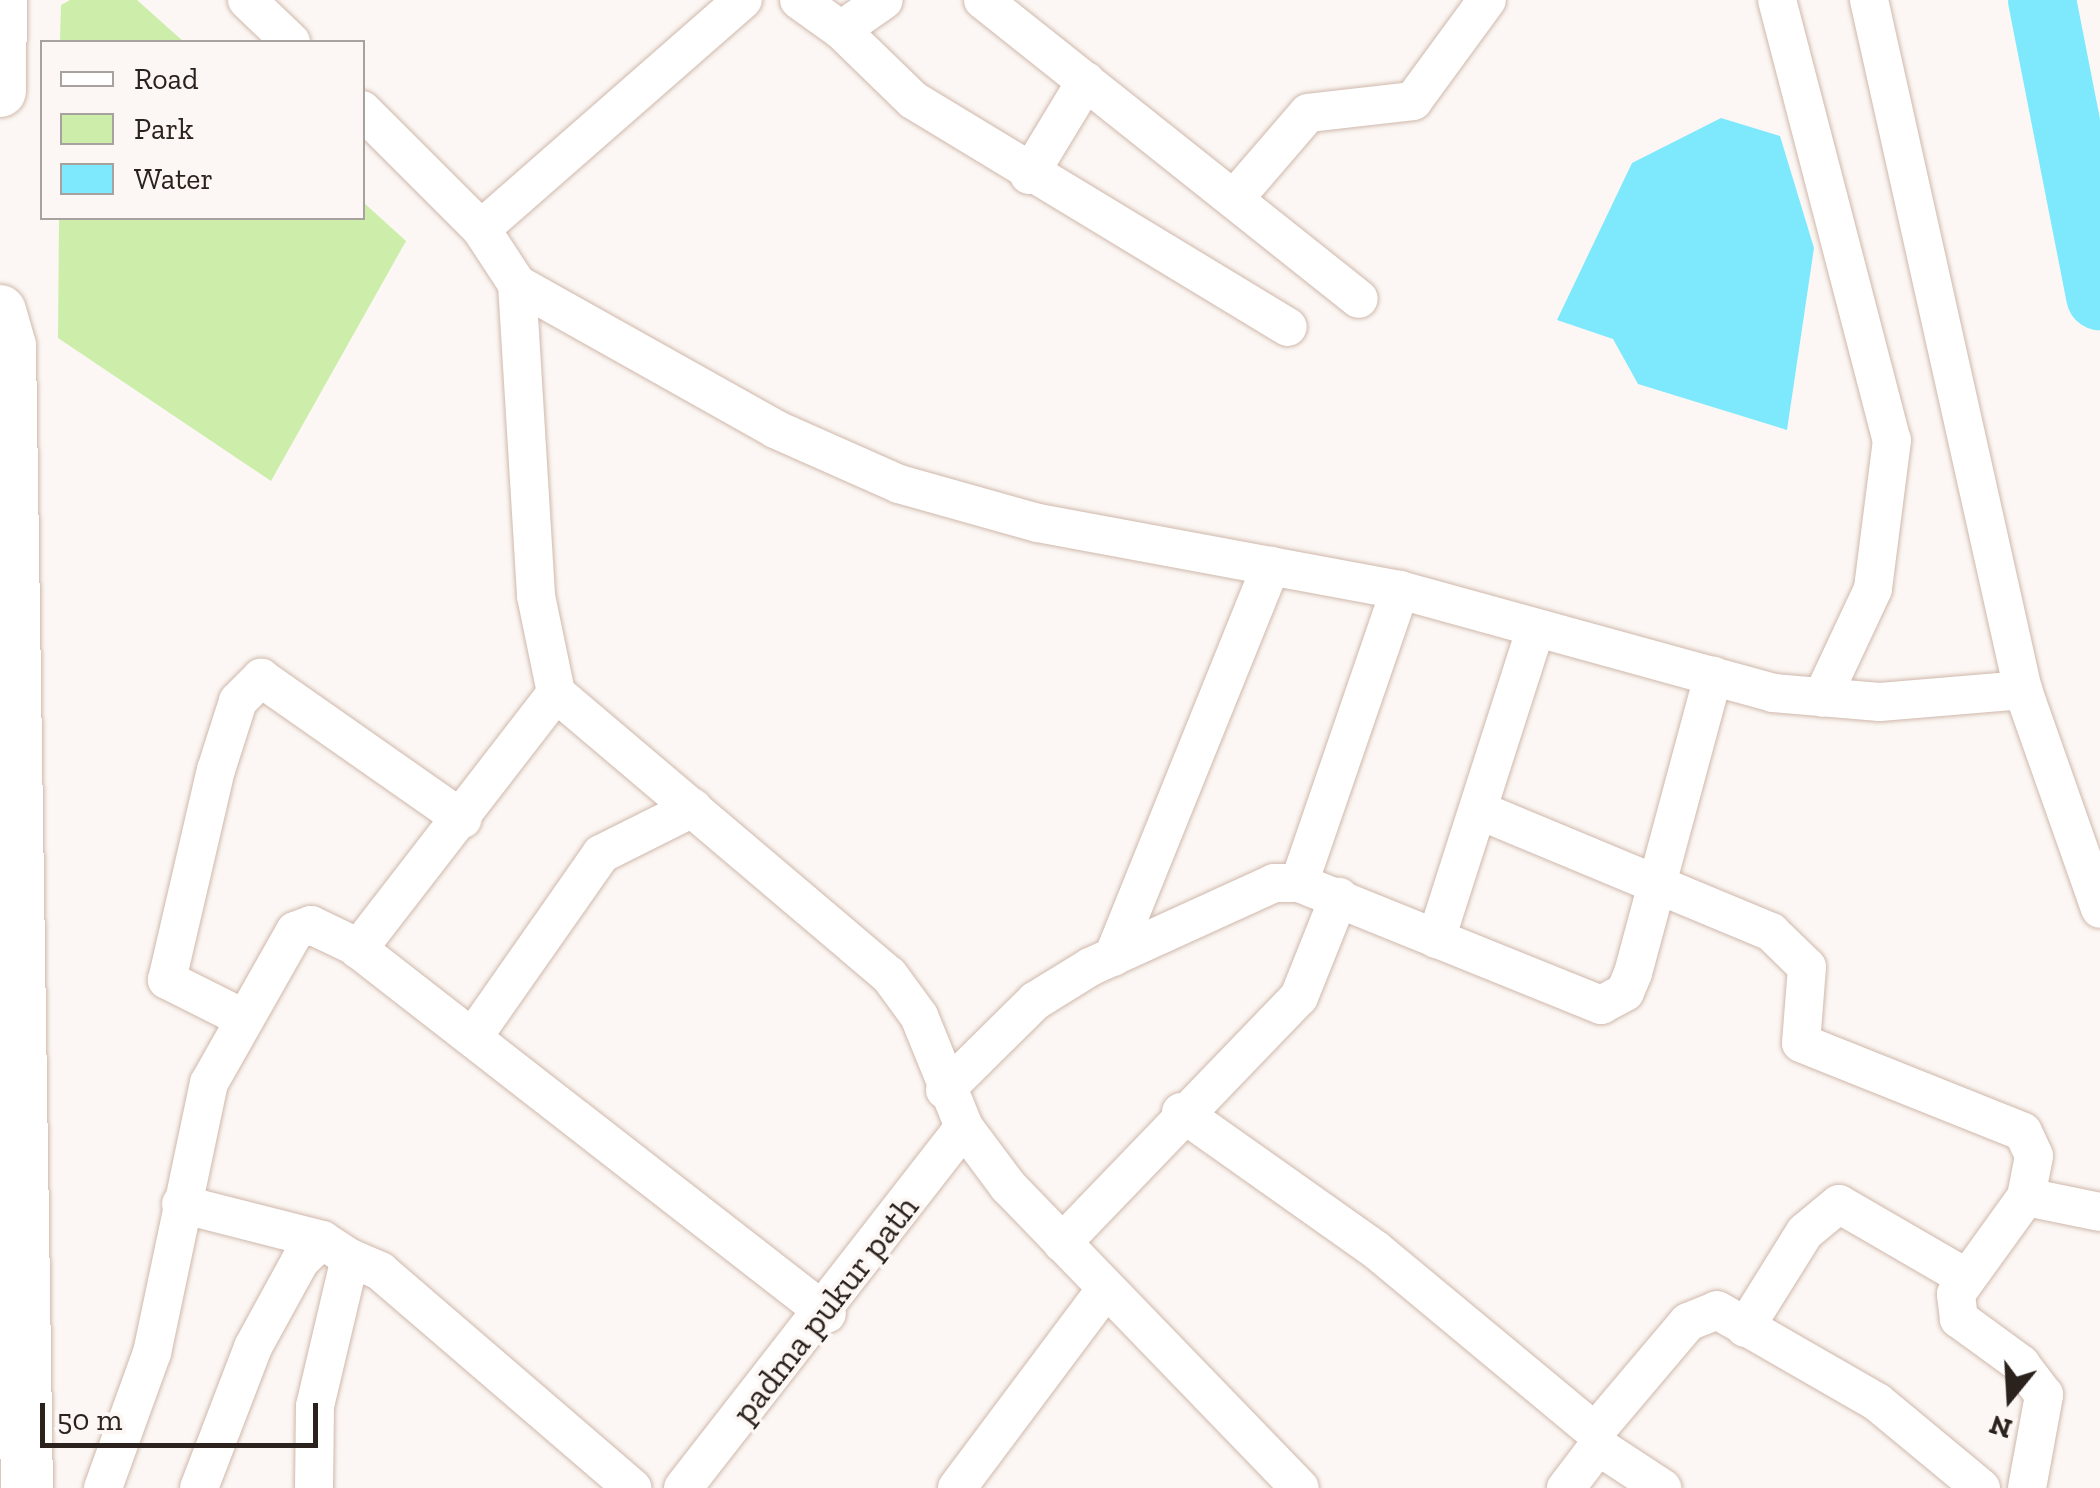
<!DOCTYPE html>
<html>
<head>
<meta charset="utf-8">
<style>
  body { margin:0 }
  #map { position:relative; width:2100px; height:1488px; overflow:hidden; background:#fcf7f4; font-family:"Zilla Slab",serif }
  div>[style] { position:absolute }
  .green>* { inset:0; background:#cea }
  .water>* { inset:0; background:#7ee9fd }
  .river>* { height:68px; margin:-34px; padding:0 34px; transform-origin:34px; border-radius:34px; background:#7ee9fd }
  .roads { filter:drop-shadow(0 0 2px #cfb8ab) drop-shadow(0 0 2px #cfb8ab) }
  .street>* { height:38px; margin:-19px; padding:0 19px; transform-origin:19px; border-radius:19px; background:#fff }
  .secondary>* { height:52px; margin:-26px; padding:0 26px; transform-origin:26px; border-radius:26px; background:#fff }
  span { translate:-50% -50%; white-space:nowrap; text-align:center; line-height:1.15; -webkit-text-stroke:8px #fcf7f4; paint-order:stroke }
  .street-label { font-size:35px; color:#2b221d }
  .legend { position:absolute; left:40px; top:40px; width:325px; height:180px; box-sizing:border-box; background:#fcf7f4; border:2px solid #a8a29e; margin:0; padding:12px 18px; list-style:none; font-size:30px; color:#2b221d }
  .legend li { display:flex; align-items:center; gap:20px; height:50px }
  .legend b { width:50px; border:2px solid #a8a29e }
  .north { position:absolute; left:1960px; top:1348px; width:100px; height:100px; -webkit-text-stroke:8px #fcf7f4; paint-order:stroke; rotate:198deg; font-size:28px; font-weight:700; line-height:40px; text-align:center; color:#2b221d }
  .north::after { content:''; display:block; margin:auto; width:35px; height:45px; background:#2b221d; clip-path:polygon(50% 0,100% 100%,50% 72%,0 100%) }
  .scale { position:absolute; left:40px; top:1403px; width:278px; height:45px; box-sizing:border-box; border:5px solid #2b221d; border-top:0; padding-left:12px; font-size:30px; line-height:35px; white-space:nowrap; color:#2b221d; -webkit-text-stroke:8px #fcf7f4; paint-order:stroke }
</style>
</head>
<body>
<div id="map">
  <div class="green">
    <div style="clip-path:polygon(70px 0,137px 0,184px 42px,60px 42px,61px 5px)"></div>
    <div style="clip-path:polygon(363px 202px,406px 241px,271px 481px,58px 338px,59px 218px,362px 218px)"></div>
  </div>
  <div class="water">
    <div style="clip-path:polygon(1721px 118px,1780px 136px,1814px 248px,1787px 430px,1638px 384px,1613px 339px,1557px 320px,1632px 163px)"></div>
  </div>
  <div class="river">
    <div style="left:2042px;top:0;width:302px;rotate:78.9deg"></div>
  </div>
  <div class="roads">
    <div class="street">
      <div style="left:247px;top:0;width:61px;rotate:43.7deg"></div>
      <div style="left:799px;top:0;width:52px;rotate:35.5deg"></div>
      <div style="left:841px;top:30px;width:52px;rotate:-34.9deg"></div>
      <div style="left:983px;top:0;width:480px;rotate:38.5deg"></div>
      <div style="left:1777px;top:0;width:455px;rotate:75.4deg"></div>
      <div style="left:1892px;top:440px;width:150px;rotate:97.3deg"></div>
      <div style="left:1873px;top:589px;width:120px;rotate:115.1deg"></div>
      <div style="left:1869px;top:0;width:707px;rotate:77.42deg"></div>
      <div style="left:2023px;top:690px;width:232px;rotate:70.6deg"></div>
      <div style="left:841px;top:30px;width:100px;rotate:44.2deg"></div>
      <div style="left:913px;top:100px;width:438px;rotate:31.2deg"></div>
      <div style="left:362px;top:110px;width:168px;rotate:45deg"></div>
      <div style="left:481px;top:229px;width:66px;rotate:56.8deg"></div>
      <div style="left:517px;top:284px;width:313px;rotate:86.5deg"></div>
      <div style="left:536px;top:596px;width:99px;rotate:78.3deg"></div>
      <div style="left:556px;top:693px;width:436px;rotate:40.3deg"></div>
      <div style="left:889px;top:975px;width:51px;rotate:53.8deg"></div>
      <div style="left:919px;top:1016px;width:120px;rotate:67.9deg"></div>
      <div style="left:964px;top:1127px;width:74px;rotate:53.3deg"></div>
      <div style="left:1008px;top:1186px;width:420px;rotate:46deg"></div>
      <div style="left:1029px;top:175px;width:110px;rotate:-58.8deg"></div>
      <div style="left:1234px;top:199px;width:113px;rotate:-49.3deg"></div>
      <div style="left:1308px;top:113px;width:106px;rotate:-6.5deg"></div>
      <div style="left:1413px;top:101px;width:125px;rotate:-53.8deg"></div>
      <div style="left:481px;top:229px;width:348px;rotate:-41.2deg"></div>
      <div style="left:517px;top:284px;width:296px;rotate:29.3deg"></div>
      <div style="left:775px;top:429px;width:136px;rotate:23.9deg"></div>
      <div style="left:899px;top:484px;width:144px;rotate:15.7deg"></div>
      <div style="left:1038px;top:523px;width:368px;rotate:10.5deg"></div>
      <div style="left:1400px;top:590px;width:387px;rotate:15.4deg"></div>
      <div style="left:1773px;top:693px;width:107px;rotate:4.8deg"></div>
      <div style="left:1880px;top:702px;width:144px;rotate:-4.8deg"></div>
      <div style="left:1400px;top:590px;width:310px;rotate:109deg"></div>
      <div style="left:1299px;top:883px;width:326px;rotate:22deg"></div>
      <div style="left:1601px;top:1005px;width:27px;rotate:-28deg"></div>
      <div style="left:1625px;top:992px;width:21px;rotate:-67deg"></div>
      <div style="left:1633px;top:973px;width:308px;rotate:-74.9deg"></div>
      <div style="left:556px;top:693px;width:324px;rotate:127.7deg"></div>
      <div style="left:358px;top:949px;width:594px;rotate:37.89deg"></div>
      <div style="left:1483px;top:812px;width:312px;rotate:22.6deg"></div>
      <div style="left:1771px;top:932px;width:50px;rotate:44.2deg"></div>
      <div style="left:1807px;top:967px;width:76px;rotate:94.5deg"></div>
      <div style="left:1801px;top:1043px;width:239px;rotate:21.8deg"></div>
      <div style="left:2023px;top:1132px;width:26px;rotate:65deg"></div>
      <div style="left:2034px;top:1156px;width:42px;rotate:101deg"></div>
      <div style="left:1436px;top:939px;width:324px;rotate:-72.2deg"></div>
      <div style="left:1113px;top:957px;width:422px;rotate:-68deg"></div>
      <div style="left:241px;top:1017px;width:83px;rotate:-153.4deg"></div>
      <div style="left:167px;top:980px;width:216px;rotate:-76.9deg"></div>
      <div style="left:216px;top:770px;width:72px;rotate:-72.3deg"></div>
      <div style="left:238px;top:701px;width:33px;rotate:-45deg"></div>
      <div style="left:261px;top:678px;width:246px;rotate:35deg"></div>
      <div style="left:473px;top:1037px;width:223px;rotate:-55deg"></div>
      <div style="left:601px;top:854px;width:103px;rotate:-26.6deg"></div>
      <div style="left:945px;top:1090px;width:127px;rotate:-44.7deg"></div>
      <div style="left:1035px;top:1001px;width:65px;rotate:-31.7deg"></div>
      <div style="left:1090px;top:967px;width:202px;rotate:-24.5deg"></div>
      <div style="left:1274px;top:883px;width:25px"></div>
      <div style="left:1181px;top:1112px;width:239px;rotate:35.3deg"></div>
      <div style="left:1376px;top:1250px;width:285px;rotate:39.7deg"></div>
      <div style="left:1595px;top:1432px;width:14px;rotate:78deg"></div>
      <div style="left:1598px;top:1446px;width:53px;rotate:127.3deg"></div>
      <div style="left:181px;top:1204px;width:146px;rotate:14.3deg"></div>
      <div style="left:1062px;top:1243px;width:342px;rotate:-46.1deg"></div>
      <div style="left:1299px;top:997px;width:108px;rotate:-68.2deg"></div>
      <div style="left:1745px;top:1328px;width:113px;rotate:-58deg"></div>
      <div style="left:1805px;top:1232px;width:44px;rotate:-39.5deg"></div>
      <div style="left:1839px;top:1204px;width:146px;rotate:30.1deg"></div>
      <div style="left:1595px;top:1432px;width:144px;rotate:-49.8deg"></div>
      <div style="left:1688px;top:1322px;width:31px;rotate:-22deg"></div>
      <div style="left:1717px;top:1310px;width:185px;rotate:29.9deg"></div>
      <div style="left:1877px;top:1402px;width:135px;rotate:39.6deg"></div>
      <div style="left:1598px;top:1446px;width:77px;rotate:33.3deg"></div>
      <div style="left:103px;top:1488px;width:144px;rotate:-70.1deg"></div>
      <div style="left:152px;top:1353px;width:276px;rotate:-78.1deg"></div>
      <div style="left:209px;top:1083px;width:175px;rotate:-60.5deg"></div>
      <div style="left:295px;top:931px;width:17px;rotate:-21deg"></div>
      <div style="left:311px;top:925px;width:53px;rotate:25.6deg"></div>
      <div style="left:199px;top:1488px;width:151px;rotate:-69deg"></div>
      <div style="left:253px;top:1347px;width:98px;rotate:-61.3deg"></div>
      <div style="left:300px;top:1261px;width:30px;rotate:-44deg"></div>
      <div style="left:322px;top:1240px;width:33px;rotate:33deg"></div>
      <div style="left:314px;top:1488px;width:82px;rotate:-89.3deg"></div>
      <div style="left:315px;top:1406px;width:152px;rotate:-76.7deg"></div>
      <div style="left:350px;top:1258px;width:33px;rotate:23deg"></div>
      <div style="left:380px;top:1271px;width:333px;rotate:40.7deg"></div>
      <div style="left:683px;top:1488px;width:457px;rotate:-52.1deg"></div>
      <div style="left:957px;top:1488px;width:247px;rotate:-53.2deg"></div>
      <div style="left:2027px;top:1488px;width:95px;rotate:-79.6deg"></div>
      <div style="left:2044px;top:1395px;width:39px;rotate:-127deg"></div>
      <div style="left:2021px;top:1364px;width:77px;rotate:-144deg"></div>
      <div style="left:1959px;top:1319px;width:25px;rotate:-97deg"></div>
      <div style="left:1956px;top:1294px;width:120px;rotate:-54.2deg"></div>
      <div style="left:2026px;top:1197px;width:76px;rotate:11.5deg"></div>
    </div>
    <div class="secondary">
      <div style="left:0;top:91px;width:91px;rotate:-89.4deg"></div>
      <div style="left:0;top:311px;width:36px;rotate:74deg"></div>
      <div style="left:10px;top:346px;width:1142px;rotate:89.15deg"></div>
    </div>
  </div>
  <div class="street-label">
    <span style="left:825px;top:1309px;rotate:-52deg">padma pukur path</span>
  </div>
  <ul class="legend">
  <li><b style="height:12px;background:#fff"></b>Road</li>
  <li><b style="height:28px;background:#cea"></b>Park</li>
  <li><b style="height:28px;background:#7ee9fd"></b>Water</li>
  </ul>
  <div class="north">N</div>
  <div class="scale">50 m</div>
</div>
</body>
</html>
